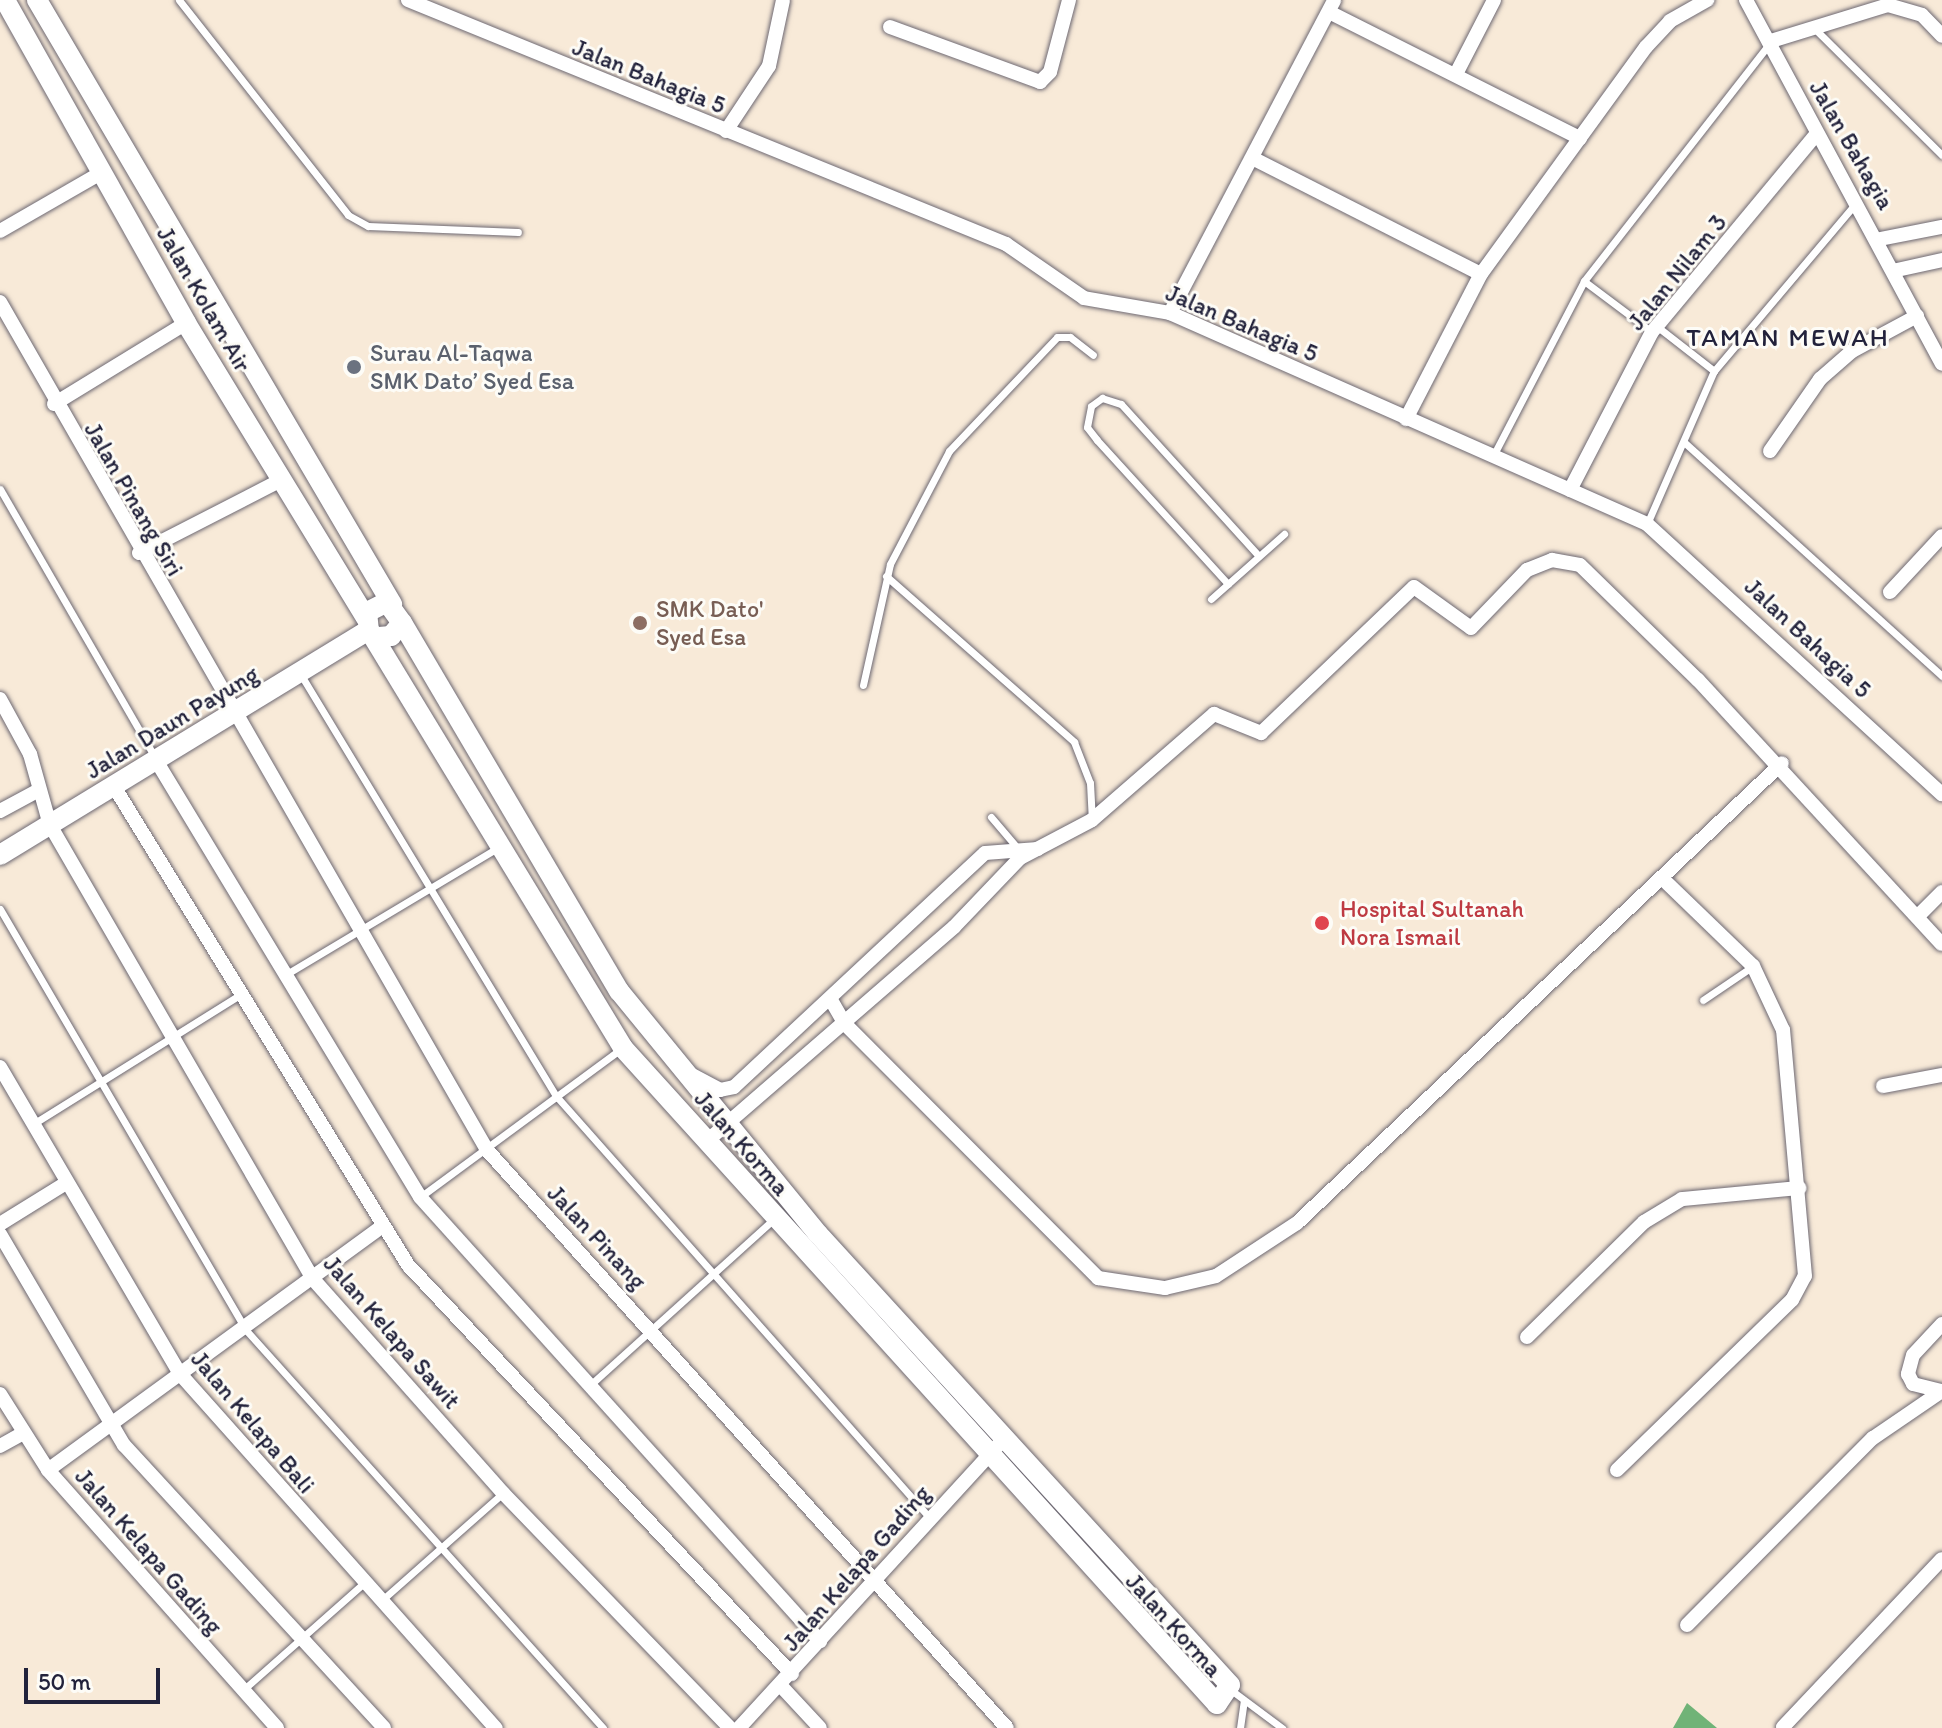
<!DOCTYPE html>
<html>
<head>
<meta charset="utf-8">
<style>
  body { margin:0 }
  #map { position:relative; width:1942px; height:1728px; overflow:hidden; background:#f8ead8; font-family:Itim,sans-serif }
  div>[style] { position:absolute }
  .forest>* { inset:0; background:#70b377 }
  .roads { filter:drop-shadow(0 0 2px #6d6872) drop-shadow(0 0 2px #6d6872) }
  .lane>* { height:7px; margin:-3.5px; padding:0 3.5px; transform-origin:3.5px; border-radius:3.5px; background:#fff }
  .street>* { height:14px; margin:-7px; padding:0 7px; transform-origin:7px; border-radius:7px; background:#fff }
  .secondary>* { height:20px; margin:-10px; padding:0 10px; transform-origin:10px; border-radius:10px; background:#fff }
  .dots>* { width:22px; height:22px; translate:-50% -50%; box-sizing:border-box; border:4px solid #fdfcf7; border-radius:50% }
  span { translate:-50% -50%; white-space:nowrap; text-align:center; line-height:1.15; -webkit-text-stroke:6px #fdfcf7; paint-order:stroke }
  .street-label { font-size:24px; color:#22223b }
  .worship-label { font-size:24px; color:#5b616d }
  .left { translate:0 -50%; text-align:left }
  .education-label { font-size:24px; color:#785e54 }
  .health-label { font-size:24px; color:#be3a42 }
  .neighbourhood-label { font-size:26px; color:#22223b; letter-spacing:2px }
  .scale { position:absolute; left:24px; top:1668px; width:136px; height:36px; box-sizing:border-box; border:4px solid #22223b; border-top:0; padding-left:10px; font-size:24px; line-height:28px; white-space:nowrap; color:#22223b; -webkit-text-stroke:6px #fdfcf7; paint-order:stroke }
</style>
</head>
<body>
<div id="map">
  <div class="forest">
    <div style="clip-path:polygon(1687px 1703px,1717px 1728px,1673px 1728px)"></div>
  </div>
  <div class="roads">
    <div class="lane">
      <div style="left:179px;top:0;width:273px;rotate:51.8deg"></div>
      <div style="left:348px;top:215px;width:23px;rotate:29deg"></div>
      <div style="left:368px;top:226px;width:150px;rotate:2.3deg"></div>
      <div style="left:1817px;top:31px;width:176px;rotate:44.8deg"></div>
      <div style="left:1584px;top:281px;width:85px;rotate:36.9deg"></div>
      <div style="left:1659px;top:328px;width:70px;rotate:38deg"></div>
      <div style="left:1685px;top:443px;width:347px;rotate:42.2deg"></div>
      <div style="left:1493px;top:456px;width:197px;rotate:-62.5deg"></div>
      <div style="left:1584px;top:281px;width:302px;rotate:-52deg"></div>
      <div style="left:0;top:489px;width:310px;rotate:60deg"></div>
      <div style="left:1647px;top:524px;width:167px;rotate:-66.4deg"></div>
      <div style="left:1714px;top:371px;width:219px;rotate:-49.8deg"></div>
      <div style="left:886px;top:576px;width:251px;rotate:41.4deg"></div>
      <div style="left:1074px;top:742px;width:44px;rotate:68.7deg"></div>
      <div style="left:1090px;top:783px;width:35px;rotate:87deg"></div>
      <div style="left:1228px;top:584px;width:195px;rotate:-132.3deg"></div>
      <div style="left:1097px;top:440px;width:16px;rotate:-128deg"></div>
      <div style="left:1087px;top:427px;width:21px;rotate:-79deg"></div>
      <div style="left:1091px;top:406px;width:14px;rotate:-36deg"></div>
      <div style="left:1102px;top:398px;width:20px;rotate:18deg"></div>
      <div style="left:1121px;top:404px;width:205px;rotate:47.8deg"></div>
      <div style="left:1211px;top:599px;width:98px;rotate:-41.7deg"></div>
      <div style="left:301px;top:675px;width:494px;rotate:58.8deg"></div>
      <div style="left:557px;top:1097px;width:561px;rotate:48.47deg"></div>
      <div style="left:863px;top:685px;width:124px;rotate:-77.4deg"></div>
      <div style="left:890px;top:564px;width:127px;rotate:-62.4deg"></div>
      <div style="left:949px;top:451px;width:157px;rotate:-46.5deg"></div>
      <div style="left:1057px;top:337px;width:13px"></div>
      <div style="left:1070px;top:337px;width:29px;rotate:38deg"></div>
      <div style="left:991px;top:817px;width:45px;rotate:49.5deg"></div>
      <div style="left:0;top:909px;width:486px;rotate:59.7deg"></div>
      <div style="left:245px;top:1329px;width:536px;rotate:48.1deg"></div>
      <div style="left:285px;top:975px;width:247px;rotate:-30.9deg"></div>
      <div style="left:1703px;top:1000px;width:60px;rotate:-34.2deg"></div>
      <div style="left:33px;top:1124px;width:245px;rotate:-32deg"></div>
      <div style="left:420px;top:1197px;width:250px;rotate:-36.4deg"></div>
      <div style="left:589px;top:1386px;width:248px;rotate:-42.1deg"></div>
      <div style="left:382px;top:1600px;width:162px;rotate:-41.5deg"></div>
      <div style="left:243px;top:1690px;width:160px;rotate:-41.5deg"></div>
      <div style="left:1231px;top:1690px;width:64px;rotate:36.7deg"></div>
      <div style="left:1240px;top:1728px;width:27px;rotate:-82deg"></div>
    </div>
    <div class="street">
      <div style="left:408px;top:0;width:646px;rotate:22.2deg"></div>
      <div style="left:1006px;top:244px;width:95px;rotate:34.7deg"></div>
      <div style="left:1084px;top:298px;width:87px;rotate:9.9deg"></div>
      <div style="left:1170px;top:313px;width:522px;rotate:23.86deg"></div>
      <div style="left:1647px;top:524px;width:400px;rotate:42.5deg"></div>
      <div style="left:1746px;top:0;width:413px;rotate:61.7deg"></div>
      <div style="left:1329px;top:12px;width:281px;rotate:26.7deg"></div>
      <div style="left:890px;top:27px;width:160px;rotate:20.1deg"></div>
      <div style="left:1040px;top:82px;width:14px;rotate:-45deg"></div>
      <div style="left:1050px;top:72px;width:74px;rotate:-75.2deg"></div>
      <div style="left:1771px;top:41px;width:122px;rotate:-17.1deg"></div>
      <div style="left:1888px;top:5px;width:35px;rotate:16deg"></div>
      <div style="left:1922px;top:15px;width:29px;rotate:46deg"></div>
      <div style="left:1456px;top:74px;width:83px;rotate:-62.8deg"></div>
      <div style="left:726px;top:131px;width:78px;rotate:-56.5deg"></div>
      <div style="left:769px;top:66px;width:67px;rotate:-78deg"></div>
      <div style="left:1254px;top:159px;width:254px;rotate:26.9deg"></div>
      <div style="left:0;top:231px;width:116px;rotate:-29.9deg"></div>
      <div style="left:1880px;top:239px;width:63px;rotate:-11deg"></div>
      <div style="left:1897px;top:270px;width:46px;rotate:-12.5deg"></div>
      <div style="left:0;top:302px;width:978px;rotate:60.13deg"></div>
      <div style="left:487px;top:1150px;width:777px;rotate:48.02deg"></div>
      <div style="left:1170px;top:313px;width:353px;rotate:-62.3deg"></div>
      <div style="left:54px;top:404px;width:155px;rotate:-31.5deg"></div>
      <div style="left:1406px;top:419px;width:163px;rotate:-62.7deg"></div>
      <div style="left:1481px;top:274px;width:281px;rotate:-54deg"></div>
      <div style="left:1646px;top:47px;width:35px;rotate:-47deg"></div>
      <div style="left:1670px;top:21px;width:43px;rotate:-29.6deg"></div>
      <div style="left:1770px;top:451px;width:88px;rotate:-55.2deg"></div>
      <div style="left:1820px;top:379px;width:43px;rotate:-41.2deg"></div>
      <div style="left:1852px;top:351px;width:74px;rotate:-28.3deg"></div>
      <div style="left:1570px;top:490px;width:178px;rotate:-62.6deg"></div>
      <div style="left:1652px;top:332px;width:255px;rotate:-50.3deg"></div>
      <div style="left:139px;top:553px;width:157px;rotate:-27.2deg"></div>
      <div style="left:1890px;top:592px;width:76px;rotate:-47.1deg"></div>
      <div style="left:0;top:699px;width:63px;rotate:61.4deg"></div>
      <div style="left:30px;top:754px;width:74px;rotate:74.3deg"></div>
      <div style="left:50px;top:825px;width:525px;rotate:59.92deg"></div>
      <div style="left:313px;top:1279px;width:286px;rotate:48.4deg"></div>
      <div style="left:503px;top:1493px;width:327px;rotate:46deg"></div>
      <div style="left:157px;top:762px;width:508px;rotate:58.84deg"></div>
      <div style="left:420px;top:1197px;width:598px;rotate:47.98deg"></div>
      <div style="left:115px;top:788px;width:560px;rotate:58.44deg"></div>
      <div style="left:408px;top:1265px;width:561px;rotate:46.81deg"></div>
      <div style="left:0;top:811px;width:44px;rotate:-28.3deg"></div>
      <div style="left:1918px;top:916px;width:34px;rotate:-45deg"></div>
      <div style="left:831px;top:1000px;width:28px;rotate:60deg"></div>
      <div style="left:845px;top:1024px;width:359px;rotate:45.1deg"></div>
      <div style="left:1098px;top:1278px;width:68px;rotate:8.5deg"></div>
      <div style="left:1165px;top:1288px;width:52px;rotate:-13.2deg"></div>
      <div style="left:1216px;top:1276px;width:97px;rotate:-33.2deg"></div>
      <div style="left:1297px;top:1223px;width:668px;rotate:-43.48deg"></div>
      <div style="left:0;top:1067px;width:357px;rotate:59.6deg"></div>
      <div style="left:181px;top:1375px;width:473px;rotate:48.3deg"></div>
      <div style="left:692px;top:1075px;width:32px;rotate:28deg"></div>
      <div style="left:720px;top:1090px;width:14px;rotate:-12deg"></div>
      <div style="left:734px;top:1087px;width:343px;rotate:-43deg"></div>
      <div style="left:985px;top:853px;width:53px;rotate:-4.3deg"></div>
      <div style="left:1883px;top:1086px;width:60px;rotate:-10.6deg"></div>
      <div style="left:707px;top:1141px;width:327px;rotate:-40.9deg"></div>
      <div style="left:954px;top:927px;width:95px;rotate:-46.3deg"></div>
      <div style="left:1020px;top:858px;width:81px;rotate:-27.8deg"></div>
      <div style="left:1092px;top:820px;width:162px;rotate:-41deg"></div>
      <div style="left:1214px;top:714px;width:51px;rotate:22deg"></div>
      <div style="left:1261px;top:733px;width:211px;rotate:-43.7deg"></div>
      <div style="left:1414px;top:587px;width:70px;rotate:35.7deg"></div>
      <div style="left:1471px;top:628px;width:81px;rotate:-46deg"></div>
      <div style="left:1527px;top:570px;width:27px;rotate:-22deg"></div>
      <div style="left:1552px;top:560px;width:28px;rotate:10deg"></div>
      <div style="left:1580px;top:565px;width:165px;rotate:44.3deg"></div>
      <div style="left:1698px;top:680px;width:359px;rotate:47.3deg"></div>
      <div style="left:0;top:1224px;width:78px;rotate:-31.8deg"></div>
      <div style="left:0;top:1234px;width:245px;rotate:59.6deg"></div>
      <div style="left:124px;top:1445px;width:384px;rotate:47.4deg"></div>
      <div style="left:1942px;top:1324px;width:42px;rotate:133.1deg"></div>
      <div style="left:1913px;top:1355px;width:20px;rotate:105deg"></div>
      <div style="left:1908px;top:1374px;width:11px;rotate:63deg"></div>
      <div style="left:1913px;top:1384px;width:30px;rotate:14deg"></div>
      <div style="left:1527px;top:1337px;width:164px;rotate:-44.5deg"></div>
      <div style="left:1644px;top:1222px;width:44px;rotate:-31.2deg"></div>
      <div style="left:1682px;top:1199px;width:118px;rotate:-5.4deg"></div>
      <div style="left:0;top:1394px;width:90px;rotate:57.7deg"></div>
      <div style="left:48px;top:1470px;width:345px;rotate:48.4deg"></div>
      <div style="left:0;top:1446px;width:26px;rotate:-29deg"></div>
      <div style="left:48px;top:1470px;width:411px;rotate:-36.1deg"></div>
      <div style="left:1617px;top:1470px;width:244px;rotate:-44.2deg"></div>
      <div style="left:1792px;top:1300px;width:27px;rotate:-62deg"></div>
      <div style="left:1805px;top:1276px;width:247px;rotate:-95.1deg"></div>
      <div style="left:1783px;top:1030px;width:71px;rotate:-115.1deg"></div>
      <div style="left:1753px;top:966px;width:124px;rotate:-136deg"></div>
      <div style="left:1687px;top:1625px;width:264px;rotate:-45.2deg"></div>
      <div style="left:1873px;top:1438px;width:83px;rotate:-34.3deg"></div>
      <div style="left:781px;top:1686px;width:57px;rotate:47.1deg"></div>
      <div style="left:1783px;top:1727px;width:231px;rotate:-46.6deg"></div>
      <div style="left:739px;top:1728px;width:395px;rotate:-47.5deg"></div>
    </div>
    <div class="secondary">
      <div style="left:5px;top:0;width:370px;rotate:60.7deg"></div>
      <div style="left:186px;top:323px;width:346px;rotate:58.6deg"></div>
      <div style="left:37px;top:0;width:701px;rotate:59.56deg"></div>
      <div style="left:379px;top:637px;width:12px;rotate:-5deg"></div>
      <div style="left:391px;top:636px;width:17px;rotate:-50deg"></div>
      <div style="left:402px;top:623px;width:26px;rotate:-126deg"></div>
      <div style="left:387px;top:602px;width:22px;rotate:153deg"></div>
      <div style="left:367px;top:612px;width:18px;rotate:84deg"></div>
      <div style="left:369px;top:630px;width:489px;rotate:58.7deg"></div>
      <div style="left:623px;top:1048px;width:885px;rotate:47.84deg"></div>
      <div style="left:1217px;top:1704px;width:23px;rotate:-56deg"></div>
      <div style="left:1230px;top:1685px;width:611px;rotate:-132.41deg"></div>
      <div style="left:818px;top:1234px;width:314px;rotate:-129.3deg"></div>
      <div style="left:619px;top:991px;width:427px;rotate:-120.5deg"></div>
      <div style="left:0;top:855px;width:432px;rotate:-31.4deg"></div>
    </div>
  </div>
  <div class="dots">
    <div style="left:354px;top:367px;background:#6b7280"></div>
    <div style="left:640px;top:623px;background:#8d6e63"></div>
    <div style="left:1322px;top:923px;background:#e0444e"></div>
  </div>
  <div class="street-label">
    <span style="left:649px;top:76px;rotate:22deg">Jalan Bahagia 5</span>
    <span style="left:1852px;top:145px;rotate:60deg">Jalan Bahagia</span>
    <span style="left:1677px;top:272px;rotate:-51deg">Jalan Nilam 3</span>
    <span style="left:204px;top:299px;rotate:60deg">Jalan Kolam Air</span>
    <span style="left:1242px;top:323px;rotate:23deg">Jalan Bahagia 5</span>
    <span style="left:134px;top:499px;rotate:60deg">Jalan Pinang Siri</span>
    <span style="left:1808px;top:638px;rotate:43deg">Jalan Bahagia 5</span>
    <span style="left:172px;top:722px;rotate:-31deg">Jalan Daun Payung</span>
    <span style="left:742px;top:1143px;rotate:49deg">Jalan Korma</span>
    <span style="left:597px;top:1237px;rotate:47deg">Jalan Pinang</span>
    <span style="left:392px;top:1332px;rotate:49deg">Jalan Kelapa Sawit</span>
    <span style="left:253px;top:1422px;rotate:50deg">Jalan Kelapa Bali</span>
    <span style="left:149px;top:1551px;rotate:49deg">Jalan Kelapa Gading</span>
    <span style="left:856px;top:1568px;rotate:-49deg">Jalan Kelapa Gading</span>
    <span style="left:1174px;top:1625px;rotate:48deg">Jalan Korma</span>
  </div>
  <div class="worship-label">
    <span class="left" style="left:370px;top:367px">Surau Al-Taqwa<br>SMK Dato’ Syed Esa</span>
  </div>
  <div class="education-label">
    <span class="left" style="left:656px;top:623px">SMK Dato'<br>Syed Esa</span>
  </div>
  <div class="health-label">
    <span class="left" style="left:1340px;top:923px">Hospital Sultanah<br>Nora Ismail</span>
  </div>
  <div class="neighbourhood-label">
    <span style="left:1788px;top:338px">TAMAN MEWAH</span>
  </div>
  <div class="scale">50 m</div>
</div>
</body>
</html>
